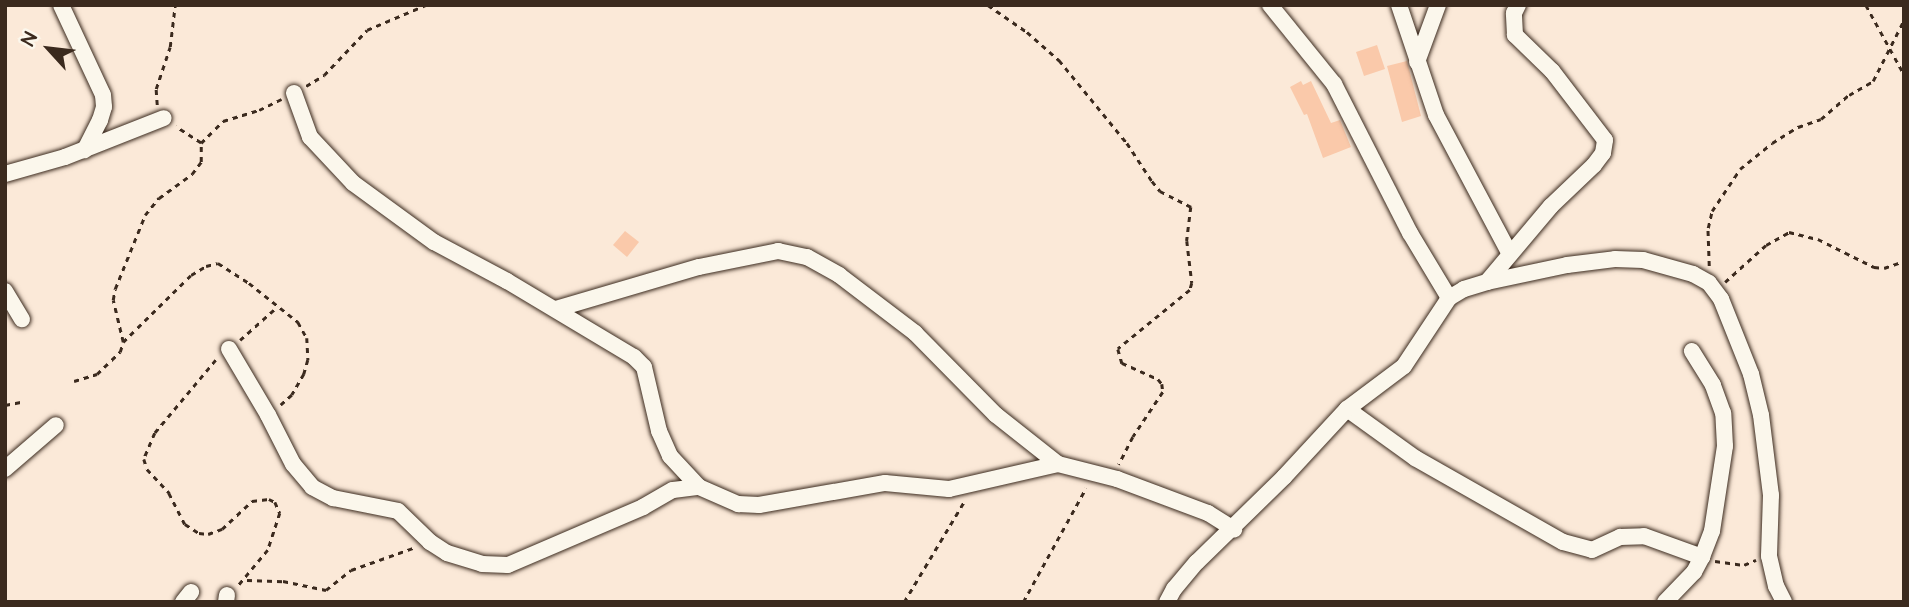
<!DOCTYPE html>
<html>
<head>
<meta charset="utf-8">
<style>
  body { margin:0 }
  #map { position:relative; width:1909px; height:607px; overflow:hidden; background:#fbe9d8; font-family:"Architects Daughter",sans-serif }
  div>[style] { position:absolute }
  .building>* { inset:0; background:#fac9aa }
  .path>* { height:2.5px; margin-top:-1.25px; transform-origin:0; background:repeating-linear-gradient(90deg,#3b2a1e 0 5px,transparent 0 10px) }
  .roads { filter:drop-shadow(0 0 2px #3b2a1e) drop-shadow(0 0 2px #3b2a1e) }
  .street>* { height:16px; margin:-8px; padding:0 8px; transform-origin:8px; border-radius:8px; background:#fbf7ec }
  span { translate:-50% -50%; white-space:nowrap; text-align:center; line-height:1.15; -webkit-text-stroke:6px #fbf7ec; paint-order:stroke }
  .frame { position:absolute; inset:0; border:7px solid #3b2a1e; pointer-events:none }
  .north { position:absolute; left:14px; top:14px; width:70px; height:70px; -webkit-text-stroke:5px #fbf7ec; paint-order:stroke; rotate:297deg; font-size:19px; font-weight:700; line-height:28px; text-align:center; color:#3b2a1e }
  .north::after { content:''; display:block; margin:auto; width:24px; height:32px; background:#3b2a1e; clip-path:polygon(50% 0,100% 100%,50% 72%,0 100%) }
</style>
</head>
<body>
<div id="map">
  <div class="building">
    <div style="clip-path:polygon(1377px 45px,1385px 69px,1364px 76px,1356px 52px)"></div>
    <div style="clip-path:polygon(1407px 61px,1421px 116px,1402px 122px,1387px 66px)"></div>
    <div style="clip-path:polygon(1301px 81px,1303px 85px,1311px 81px,1331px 123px,1340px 120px,1351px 147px,1323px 158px,1307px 114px,1304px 115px,1290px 87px)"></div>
    <div style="clip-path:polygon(625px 231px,639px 242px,627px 257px,613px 245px)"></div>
  </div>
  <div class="path">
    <div style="left:988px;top:5px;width:47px;rotate:34.7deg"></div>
    <div style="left:1027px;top:32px;width:43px;rotate:41.2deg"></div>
    <div style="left:1059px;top:60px;width:107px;rotate:50.7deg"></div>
    <div style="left:1127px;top:143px;width:45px;rotate:56.7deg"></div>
    <div style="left:1152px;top:181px;width:13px;rotate:51deg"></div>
    <div style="left:1160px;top:191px;width:35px;rotate:27deg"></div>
    <div style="left:1191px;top:207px;width:34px;rotate:97deg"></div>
    <div style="left:1187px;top:241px;width:42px;rotate:83.2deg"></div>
    <div style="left:1192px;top:283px;width:7px;rotate:106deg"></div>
    <div style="left:1190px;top:290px;width:93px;rotate:140.7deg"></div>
    <div style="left:1118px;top:349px;width:15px;rotate:74deg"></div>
    <div style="left:1122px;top:363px;width:39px;rotate:24deg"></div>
    <div style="left:1158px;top:379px;width:6px;rotate:51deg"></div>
    <div style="left:1162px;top:384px;width:8px;rotate:83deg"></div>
    <div style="left:1163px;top:392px;width:54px;rotate:123.7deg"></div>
    <div style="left:1133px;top:437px;width:31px;rotate:117deg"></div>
    <div style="left:1866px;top:5px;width:79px;rotate:61.2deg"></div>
    <div style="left:306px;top:86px;width:21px;rotate:-31deg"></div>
    <div style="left:324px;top:75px;width:62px;rotate:-46.3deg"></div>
    <div style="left:367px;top:30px;width:64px;rotate:-23deg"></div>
    <div style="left:157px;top:105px;width:16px;rotate:-94deg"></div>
    <div style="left:156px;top:89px;width:44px;rotate:-71.6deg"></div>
    <div style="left:170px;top:47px;width:42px;rotate:-83.2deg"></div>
    <div style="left:201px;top:143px;width:31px;rotate:-45deg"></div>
    <div style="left:223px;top:121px;width:38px;rotate:-17deg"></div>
    <div style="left:259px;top:110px;width:25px;rotate:-26deg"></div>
    <div style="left:1709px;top:266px;width:38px;rotate:-92deg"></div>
    <div style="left:1708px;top:228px;width:17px;rotate:-77deg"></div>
    <div style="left:1712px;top:211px;width:50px;rotate:-56.3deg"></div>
    <div style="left:1740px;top:169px;width:41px;rotate:-39.1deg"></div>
    <div style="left:1772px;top:143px;width:31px;rotate:-32deg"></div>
    <div style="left:1798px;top:127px;width:24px;rotate:-19deg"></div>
    <div style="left:1821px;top:119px;width:37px;rotate:-41deg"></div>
    <div style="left:1849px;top:95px;width:28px;rotate:-30deg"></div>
    <div style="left:1873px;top:81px;width:68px;rotate:-63.1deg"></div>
    <div style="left:1725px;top:282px;width:55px;rotate:-42.1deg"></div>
    <div style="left:1766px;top:245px;width:26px;rotate:-29deg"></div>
    <div style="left:1789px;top:232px;width:30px;rotate:14deg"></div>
    <div style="left:1818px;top:239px;width:63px;rotate:26.6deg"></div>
    <div style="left:1874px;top:267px;width:10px;rotate:6deg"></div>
    <div style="left:1884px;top:268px;width:21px;rotate:-19deg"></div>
    <div style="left:240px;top:340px;width:50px;rotate:-41.7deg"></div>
    <div style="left:123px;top:342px;width:95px;rotate:-44.6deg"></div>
    <div style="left:191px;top:275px;width:17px;rotate:-31deg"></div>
    <div style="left:206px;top:266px;width:12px;rotate:-14deg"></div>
    <div style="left:218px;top:263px;width:37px;rotate:33deg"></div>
    <div style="left:249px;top:283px;width:63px;rotate:38.5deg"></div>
    <div style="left:298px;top:322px;width:18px;rotate:61deg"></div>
    <div style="left:307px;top:338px;width:22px;rotate:87deg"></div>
    <div style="left:308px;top:360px;width:15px;rotate:106deg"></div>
    <div style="left:304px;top:374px;width:24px;rotate:120deg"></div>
    <div style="left:292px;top:395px;width:15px;rotate:138deg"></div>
    <div style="left:216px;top:360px;width:95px;rotate:129.9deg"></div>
    <div style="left:155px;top:433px;width:28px;rotate:113deg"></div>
    <div style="left:144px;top:459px;width:10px;rotate:73deg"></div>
    <div style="left:147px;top:469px;width:33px;rotate:47deg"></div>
    <div style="left:169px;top:493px;width:35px;rotate:63deg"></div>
    <div style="left:185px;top:524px;width:17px;rotate:33deg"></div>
    <div style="left:199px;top:533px;width:9px;rotate:6deg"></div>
    <div style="left:208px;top:534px;width:15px;rotate:-20deg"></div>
    <div style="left:222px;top:529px;width:41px;rotate:-43deg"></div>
    <div style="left:252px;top:501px;width:17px;rotate:-7deg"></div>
    <div style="left:269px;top:499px;width:7px;rotate:27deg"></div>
    <div style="left:275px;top:502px;width:12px;rotate:66deg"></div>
    <div style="left:280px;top:513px;width:39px;rotate:108deg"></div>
    <div style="left:268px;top:550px;width:47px;rotate:129.8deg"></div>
    <div style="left:74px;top:381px;width:24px;rotate:-17deg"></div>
    <div style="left:97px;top:374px;width:32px;rotate:-44deg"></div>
    <div style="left:120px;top:352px;width:10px;rotate:-73deg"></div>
    <div style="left:123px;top:342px;width:43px;rotate:-103.4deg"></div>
    <div style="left:113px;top:300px;width:11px;rotate:-80deg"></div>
    <div style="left:115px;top:289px;width:80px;rotate:-67.9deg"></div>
    <div style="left:145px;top:215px;width:22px;rotate:-51deg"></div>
    <div style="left:159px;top:198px;width:41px;rotate:-36deg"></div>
    <div style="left:192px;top:174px;width:15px;rotate:-53deg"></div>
    <div style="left:201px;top:162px;width:19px;rotate:-90deg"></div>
    <div style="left:201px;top:143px;width:30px;rotate:-147deg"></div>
    <div style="left:5px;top:405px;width:16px;rotate:-11deg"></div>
    <div style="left:1715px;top:561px;width:29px;rotate:8deg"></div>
    <div style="left:1744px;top:565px;width:13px;rotate:-23deg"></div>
    <div style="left:247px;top:580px;width:36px;rotate:2deg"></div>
    <div style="left:283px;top:581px;width:44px;rotate:11.8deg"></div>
    <div style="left:326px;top:590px;width:32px;rotate:-39deg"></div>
    <div style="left:351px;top:570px;width:66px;rotate:-19.5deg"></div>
    <div style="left:904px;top:602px;width:119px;rotate:-59.1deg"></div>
    <div style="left:1023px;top:602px;width:130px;rotate:-61.1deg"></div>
  </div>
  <div class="roads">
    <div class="street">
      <div style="left:61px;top:5px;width:99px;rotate:65deg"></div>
      <div style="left:103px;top:95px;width:12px;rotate:85deg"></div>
      <div style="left:104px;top:107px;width:14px;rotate:107deg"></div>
      <div style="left:100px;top:120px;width:34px;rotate:117deg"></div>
      <div style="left:1270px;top:5px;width:102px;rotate:51deg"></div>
      <div style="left:1334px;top:84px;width:167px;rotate:63deg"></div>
      <div style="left:1410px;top:233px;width:76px;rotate:59deg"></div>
      <div style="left:1399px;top:5px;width:116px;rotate:71.4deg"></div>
      <div style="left:1436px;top:115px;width:157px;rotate:62deg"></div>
      <div style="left:1417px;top:62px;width:61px;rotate:-69.8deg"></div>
      <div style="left:294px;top:93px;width:47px;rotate:70deg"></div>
      <div style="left:310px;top:137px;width:63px;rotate:46.9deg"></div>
      <div style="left:353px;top:183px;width:100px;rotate:36.1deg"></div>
      <div style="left:434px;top:242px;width:83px;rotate:28.1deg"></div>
      <div style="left:507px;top:281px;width:148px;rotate:30.9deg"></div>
      <div style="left:634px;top:357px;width:14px;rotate:45deg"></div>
      <div style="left:644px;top:367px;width:66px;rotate:76.8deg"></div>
      <div style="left:659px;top:431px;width:27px;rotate:66deg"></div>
      <div style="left:670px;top:456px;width:42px;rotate:46.9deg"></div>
      <div style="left:5px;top:174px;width:62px;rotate:-15.8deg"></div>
      <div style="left:65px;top:157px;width:106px;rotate:-21.5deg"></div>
      <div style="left:1487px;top:282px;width:99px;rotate:-49.9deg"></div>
      <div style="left:1551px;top:206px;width:59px;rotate:-43.6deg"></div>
      <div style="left:1594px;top:165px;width:15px;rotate:-53deg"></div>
      <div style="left:1603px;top:153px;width:13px;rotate:-81deg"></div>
      <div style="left:1605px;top:140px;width:87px;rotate:-127.5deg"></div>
      <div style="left:1552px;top:71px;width:52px;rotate:-135.8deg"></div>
      <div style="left:1515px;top:35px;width:22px;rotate:-93deg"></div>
      <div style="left:1514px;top:13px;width:9px;rotate:-63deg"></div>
      <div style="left:5px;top:291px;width:33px;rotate:59deg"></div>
      <div style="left:556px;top:309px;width:149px;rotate:-16.4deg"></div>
      <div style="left:699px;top:267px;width:81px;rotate:-11.4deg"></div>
      <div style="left:778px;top:251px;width:30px;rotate:12deg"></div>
      <div style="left:807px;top:257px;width:37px;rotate:29deg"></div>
      <div style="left:839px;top:275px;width:96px;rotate:37.3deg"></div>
      <div style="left:915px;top:333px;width:115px;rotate:45.4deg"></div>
      <div style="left:996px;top:415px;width:79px;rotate:38.3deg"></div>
      <div style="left:229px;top:349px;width:77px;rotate:59.4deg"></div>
      <div style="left:268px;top:415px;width:55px;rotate:63deg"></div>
      <div style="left:293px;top:464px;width:30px;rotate:50deg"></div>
      <div style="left:312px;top:487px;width:24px;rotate:28deg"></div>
      <div style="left:333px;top:498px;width:66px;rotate:11.3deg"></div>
      <div style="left:398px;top:511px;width:45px;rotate:44.1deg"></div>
      <div style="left:430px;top:542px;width:20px;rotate:33deg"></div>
      <div style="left:447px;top:553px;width:37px;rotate:17deg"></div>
      <div style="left:482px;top:564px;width:26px;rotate:2deg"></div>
      <div style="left:508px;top:565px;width:147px;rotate:-23.2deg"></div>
      <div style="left:643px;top:507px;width:34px;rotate:-30deg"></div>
      <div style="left:673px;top:490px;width:26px;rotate:-7deg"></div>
      <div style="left:699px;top:487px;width:43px;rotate:23.6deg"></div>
      <div style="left:738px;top:504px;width:21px;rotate:3deg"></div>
      <div style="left:759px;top:505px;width:128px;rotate:-9.9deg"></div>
      <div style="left:885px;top:483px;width:64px;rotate:5.4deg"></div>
      <div style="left:949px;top:489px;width:112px;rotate:-12.9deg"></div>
      <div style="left:1058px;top:464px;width:61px;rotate:14.3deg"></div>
      <div style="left:1117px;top:479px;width:97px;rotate:20.5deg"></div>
      <div style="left:1208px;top:513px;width:31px;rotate:32deg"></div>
      <div style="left:1347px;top:409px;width:84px;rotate:35.8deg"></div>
      <div style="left:1415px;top:458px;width:170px;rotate:29.6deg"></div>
      <div style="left:1563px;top:542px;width:30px;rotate:15deg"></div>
      <div style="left:1592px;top:550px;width:31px;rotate:-25deg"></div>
      <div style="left:1620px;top:537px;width:24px;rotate:-2deg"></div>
      <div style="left:1644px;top:536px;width:62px;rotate:19.9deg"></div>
      <div style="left:5px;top:469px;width:67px;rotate:-40.8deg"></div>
      <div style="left:183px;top:602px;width:13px;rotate:-51deg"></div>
      <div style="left:226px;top:602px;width:7px;rotate:-82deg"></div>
      <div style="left:1167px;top:602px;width:15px;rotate:-62deg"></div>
      <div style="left:1174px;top:589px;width:35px;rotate:-50deg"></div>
      <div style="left:1197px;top:562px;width:122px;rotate:-44.3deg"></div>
      <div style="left:1284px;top:477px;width:93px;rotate:-47.2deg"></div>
      <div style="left:1347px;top:409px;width:71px;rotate:-37deg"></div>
      <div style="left:1404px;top:366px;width:82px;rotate:-56.5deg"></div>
      <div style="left:1449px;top:298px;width:17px;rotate:-31deg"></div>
      <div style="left:1464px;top:289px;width:24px;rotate:-17deg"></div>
      <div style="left:1487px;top:282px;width:82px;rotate:-12deg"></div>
      <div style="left:1567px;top:265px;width:48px;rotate:-7.1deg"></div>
      <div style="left:1615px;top:259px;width:28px;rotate:2deg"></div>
      <div style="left:1643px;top:260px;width:52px;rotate:15.6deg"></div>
      <div style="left:1693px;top:274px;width:18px;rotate:29deg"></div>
      <div style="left:1709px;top:283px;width:20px;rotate:53deg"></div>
      <div style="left:1721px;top:299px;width:81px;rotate:68.2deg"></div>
      <div style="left:1751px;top:374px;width:42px;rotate:76.3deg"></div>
      <div style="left:1761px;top:415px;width:81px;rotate:82.9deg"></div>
      <div style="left:1771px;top:495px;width:61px;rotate:91.9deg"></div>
      <div style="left:1769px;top:556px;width:31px;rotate:77deg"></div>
      <div style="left:1776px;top:586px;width:18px;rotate:63deg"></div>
      <div style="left:1665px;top:602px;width:42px;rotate:-46deg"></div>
      <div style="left:1694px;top:572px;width:17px;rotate:-62deg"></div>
      <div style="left:1702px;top:557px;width:28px;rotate:-69deg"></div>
      <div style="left:1712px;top:531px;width:86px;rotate:-81.3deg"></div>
      <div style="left:1725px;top:446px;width:33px;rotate:-93deg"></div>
      <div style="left:1723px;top:413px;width:30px;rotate:-110deg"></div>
      <div style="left:1713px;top:385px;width:40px;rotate:-122deg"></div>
    </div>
  </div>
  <div class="frame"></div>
  <div class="north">N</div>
</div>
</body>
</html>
